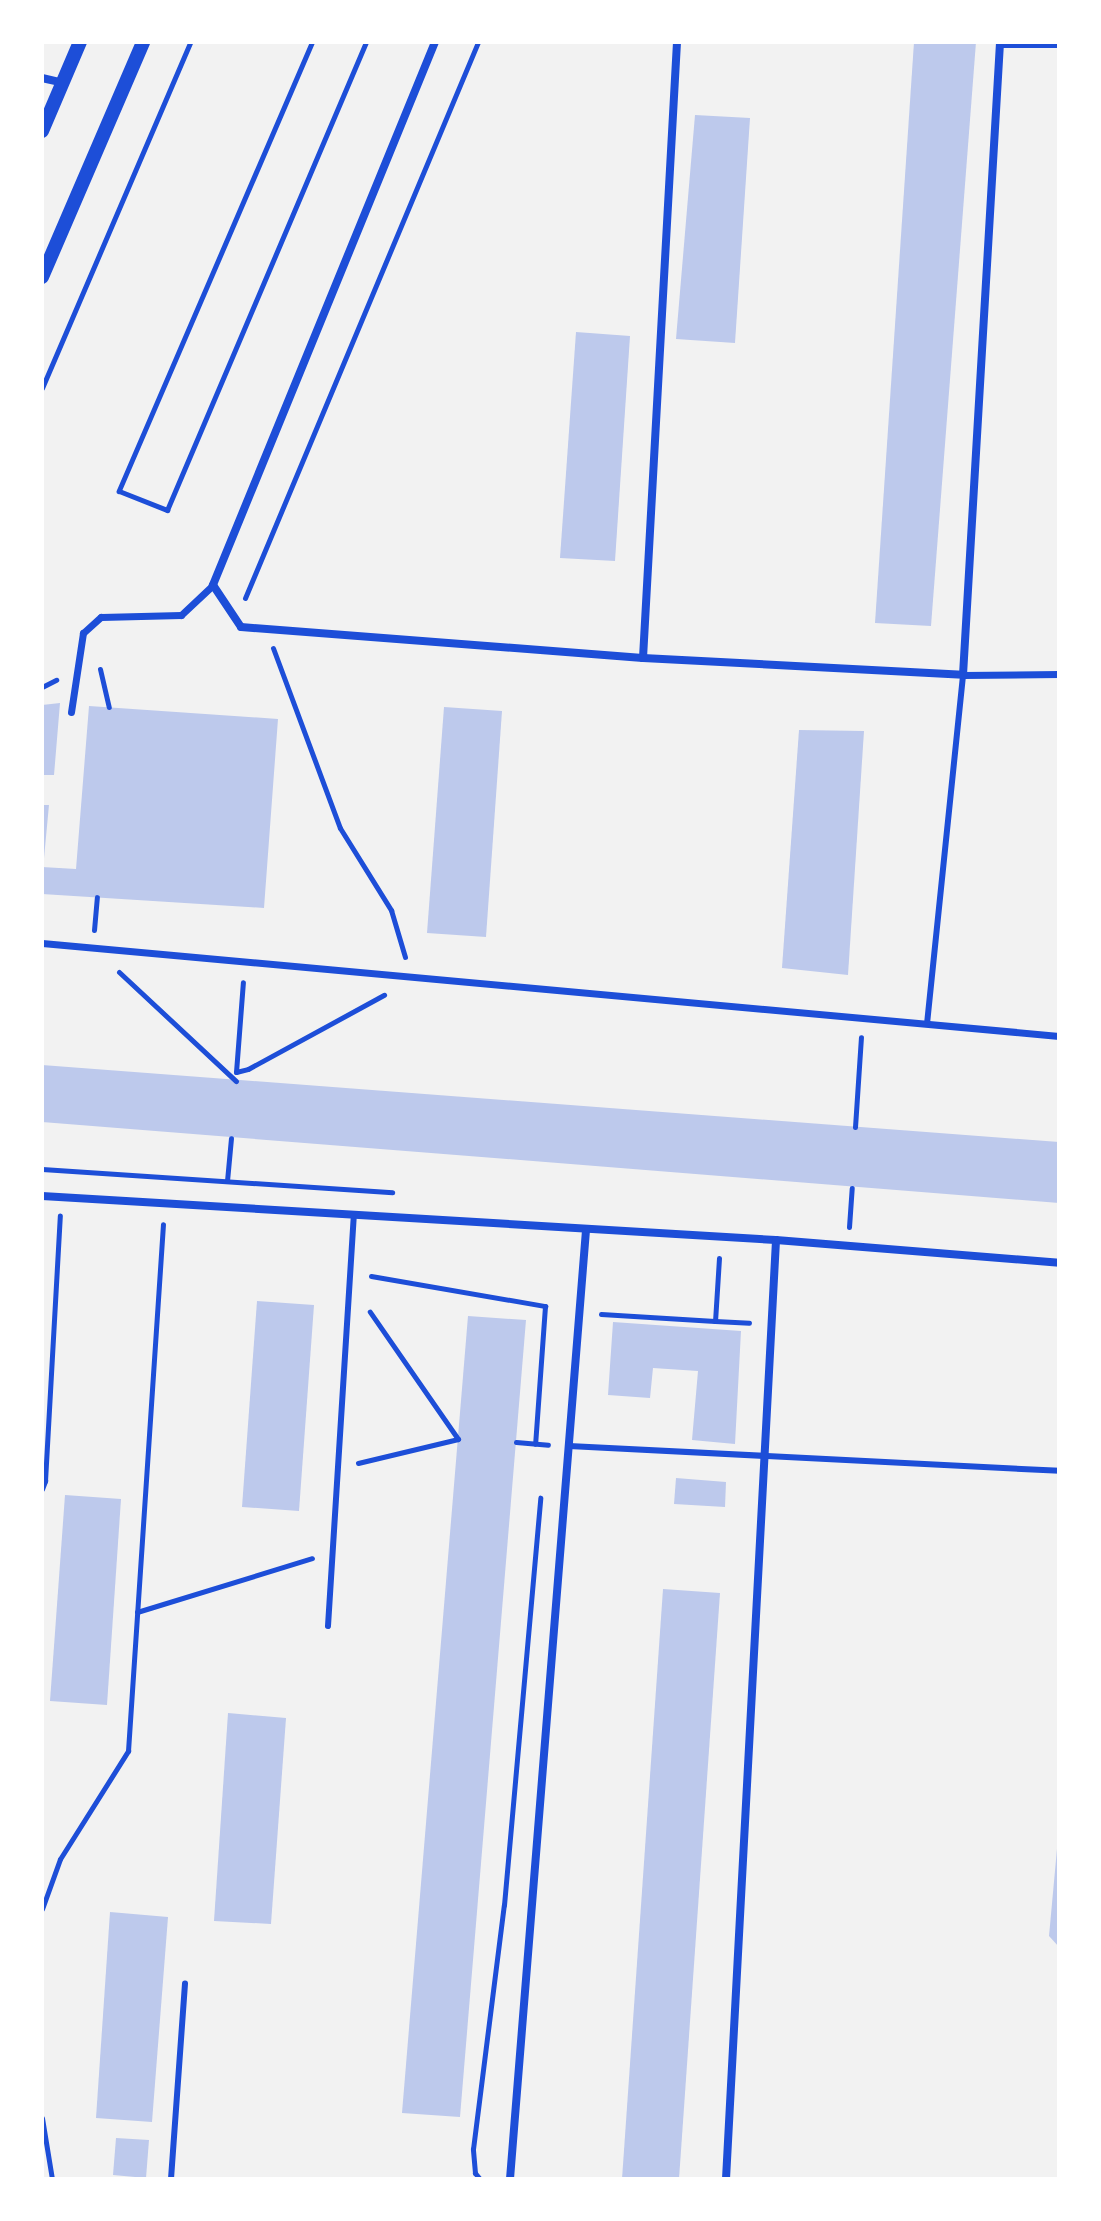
<!DOCTYPE html>
<html>
<head>
<meta charset="utf-8">
<style>
  body { margin:0 }
  #map { position:relative; width:1101px; height:2221px; overflow:hidden; background:#f2f2f2; font-family:Bitter,serif }
  div>[style] { position:absolute }
  .building>* { inset:0; background:#bdc9ec }
  .path>* { height:5px; margin:-2.5px; padding:0 2.5px; transform-origin:2.5px; border-radius:2.5px; background:#1d4ed8 }
  .service>* { height:6px; margin:-3px; padding:0 3px; transform-origin:3px; border-radius:3px; background:#1d4ed8 }
  .pedestrian>* { height:7px; margin:-3.5px; padding:0 3.5px; transform-origin:3.5px; border-radius:3.5px; background:#1d4ed8 }
  .minor>* { height:8px; margin:-4px; padding:0 4px; transform-origin:4px; border-radius:4px; background:#1d4ed8 }
  .tertiary>* { height:14px; margin:-7px; padding:0 7px; transform-origin:7px; border-radius:7px; background:#1d4ed8 }
  span { translate:-50% -50%; white-space:nowrap; text-align:center; line-height:1.15; -webkit-text-stroke:8px #fff; paint-order:stroke }
  .frame { position:absolute; inset:0; border:44px solid #fff; pointer-events:none }
</style>
</head>
<body>
<div id="map">
  <div class="building">
    <div style="clip-path:polygon(914px 42px,976px 42px,931px 626px,875px 623px)"></div>
    <div style="clip-path:polygon(695px 115px,750px 118px,735px 343px,676px 339px)"></div>
    <div style="clip-path:polygon(576px 332px,630px 336px,615px 561px,560px 558px)"></div>
    <div style="clip-path:polygon(60px 703px,54px 775px,42px 775px,42px 705px)"></div>
    <div style="clip-path:polygon(89px 706px,278px 719px,264px 908px,42px 894px,42px 867px,76px 869px)"></div>
    <div style="clip-path:polygon(444px 707px,502px 711px,486px 937px,427px 933px)"></div>
    <div style="clip-path:polygon(799px 730px,864px 731px,848px 975px,782px 968px)"></div>
    <div style="clip-path:polygon(42px 805px,49px 805px,44px 858px,42px 858px)"></div>
    <div style="clip-path:polygon(42px 1065px,1059px 1142px,1059px 1203px,42px 1122px)"></div>
    <div style="clip-path:polygon(257px 1301px,314px 1305px,299px 1511px,242px 1507px)"></div>
    <div style="clip-path:polygon(468px 1316px,526px 1320px,460px 2117px,402px 2113px)"></div>
    <div style="clip-path:polygon(613px 1322px,741px 1331px,735px 1444px,692px 1440px,698px 1371px,653px 1368px,650px 1398px,608px 1395px)"></div>
    <div style="clip-path:polygon(676px 1478px,726px 1482px,725px 1507px,674px 1504px)"></div>
    <div style="clip-path:polygon(65px 1495px,121px 1499px,107px 1705px,50px 1701px)"></div>
    <div style="clip-path:polygon(663px 1589px,720px 1593px,679px 2179px,622px 2179px)"></div>
    <div style="clip-path:polygon(228px 1713px,286px 1718px,271px 1924px,214px 1921px)"></div>
    <div style="clip-path:polygon(1058px 1838px,1059px 1838px,1059px 1947px,1049px 1936px)"></div>
    <div style="clip-path:polygon(110px 1912px,168px 1917px,152px 2122px,96px 2118px)"></div>
    <div style="clip-path:polygon(116px 2138px,149px 2140px,146px 2178px,113px 2175px)"></div>
  </div>
  <div class="path">
    <div style="left:312px;top:42px;width:489px;rotate:113.3deg"></div>
    <div style="left:119px;top:491px;width:52px;rotate:21.6deg"></div>
    <div style="left:167px;top:510px;width:509px;rotate:-66.96deg"></div>
    <div style="left:42px;top:388px;width:376px;rotate:-66.8deg"></div>
    <div style="left:245px;top:598px;width:603px;rotate:-67.26deg"></div>
    <div style="left:273px;top:648px;width:192px;rotate:69.6deg"></div>
    <div style="left:340px;top:828px;width:97px;rotate:58.1deg"></div>
    <div style="left:391px;top:910px;width:49px;rotate:73.4deg"></div>
    <div style="left:100px;top:669px;width:39px;rotate:77deg"></div>
    <div style="left:42px;top:687px;width:16px;rotate:-27deg"></div>
    <div style="left:94px;top:930px;width:33px;rotate:-85deg"></div>
    <div style="left:119px;top:972px;width:160px;rotate:43deg"></div>
    <div style="left:236px;top:1072px;width:12px;rotate:-14deg"></div>
    <div style="left:248px;top:1069px;width:155px;rotate:-28.6deg"></div>
    <div style="left:236px;top:1072px;width:90px;rotate:-85.6deg"></div>
    <div style="left:855px;top:1127px;width:90px;rotate:-86.2deg"></div>
    <div style="left:42px;top:1169px;width:351px;rotate:3.8deg"></div>
    <div style="left:227px;top:1181px;width:43px;rotate:-84.7deg"></div>
    <div style="left:849px;top:1227px;width:39px;rotate:-86deg"></div>
    <div style="left:719px;top:1258px;width:63px;rotate:93.6deg"></div>
    <div style="left:715px;top:1321px;width:34px;rotate:3deg"></div>
    <div style="left:371px;top:1276px;width:177px;rotate:9.8deg"></div>
    <div style="left:545px;top:1306px;width:138px;rotate:94.1deg"></div>
    <div style="left:601px;top:1314px;width:114px;rotate:3.5deg"></div>
    <div style="left:516px;top:1442px;width:32px;rotate:5deg"></div>
    <div style="left:358px;top:1463px;width:103px;rotate:-13.5deg"></div>
    <div style="left:458px;top:1439px;width:155px;rotate:-124.7deg"></div>
    <div style="left:42px;top:1489px;width:9px;rotate:-69deg"></div>
    <div style="left:45px;top:1481px;width:266px;rotate:-86.8deg"></div>
    <div style="left:137px;top:1612px;width:183px;rotate:-17.1deg"></div>
    <div style="left:42px;top:1909px;width:53px;rotate:-70.2deg"></div>
    <div style="left:60px;top:1859px;width:128px;rotate:-57.8deg"></div>
    <div style="left:128px;top:1751px;width:528px;rotate:-86.2deg"></div>
    <div style="left:42px;top:2118px;width:62px;rotate:80.7deg"></div>
    <div style="left:480px;top:2179px;width:8px;rotate:-130deg"></div>
    <div style="left:475px;top:2173px;width:24px;rotate:-95deg"></div>
    <div style="left:473px;top:2149px;width:246px;rotate:-82.8deg"></div>
    <div style="left:504px;top:1905px;width:409px;rotate:-84.9deg"></div>
  </div>
  <div class="service">
    <div style="left:1000px;top:45px;width:59px"></div>
    <div style="left:927px;top:1024px;width:351px;rotate:-84.1deg"></div>
    <div style="left:569px;top:1446px;width:491px;rotate:2.9deg"></div>
    <div style="left:328px;top:1626px;width:412px;rotate:-86.4deg"></div>
    <div style="left:171px;top:2179px;width:196px;rotate:-85.9deg"></div>
  </div>
  <div class="pedestrian">
    <div style="left:963px;top:675px;width:96px;rotate:-0.6deg"></div>
    <div style="left:71px;top:712px;width:80px;rotate:-81.4deg"></div>
    <div style="left:83px;top:633px;width:24px;rotate:-42deg"></div>
    <div style="left:101px;top:617px;width:80px;rotate:-1.4deg"></div>
    <div style="left:181px;top:615px;width:44px;rotate:-43.2deg"></div>
    <div style="left:42px;top:943px;width:1021px;rotate:5.22deg"></div>
  </div>
  <div class="minor">
    <div style="left:435px;top:42px;width:587px;rotate:112.24deg"></div>
    <div style="left:213px;top:585px;width:50px;rotate:56.3deg"></div>
    <div style="left:241px;top:627px;width:403px;rotate:4.4deg"></div>
    <div style="left:643px;top:658px;width:320px;rotate:3deg"></div>
    <div style="left:963px;top:675px;width:634px;rotate:-86.65deg"></div>
    <div style="left:42px;top:78px;width:22px;rotate:13deg"></div>
    <div style="left:643px;top:658px;width:617px;rotate:-86.84deg"></div>
    <div style="left:42px;top:1196px;width:735px;rotate:3.43deg"></div>
    <div style="left:776px;top:1240px;width:284px;rotate:4.6deg"></div>
    <div style="left:510px;top:2179px;width:952px;rotate:-85.42deg"></div>
    <div style="left:726px;top:2179px;width:940px;rotate:-86.95deg"></div>
  </div>
  <div class="tertiary">
    <div style="left:42px;top:131px;width:97px;rotate:-66.9deg"></div>
    <div style="left:42px;top:277px;width:256px;rotate:-66.7deg"></div>
  </div>
  <div class="frame"></div>
</div>
</body>
</html>
